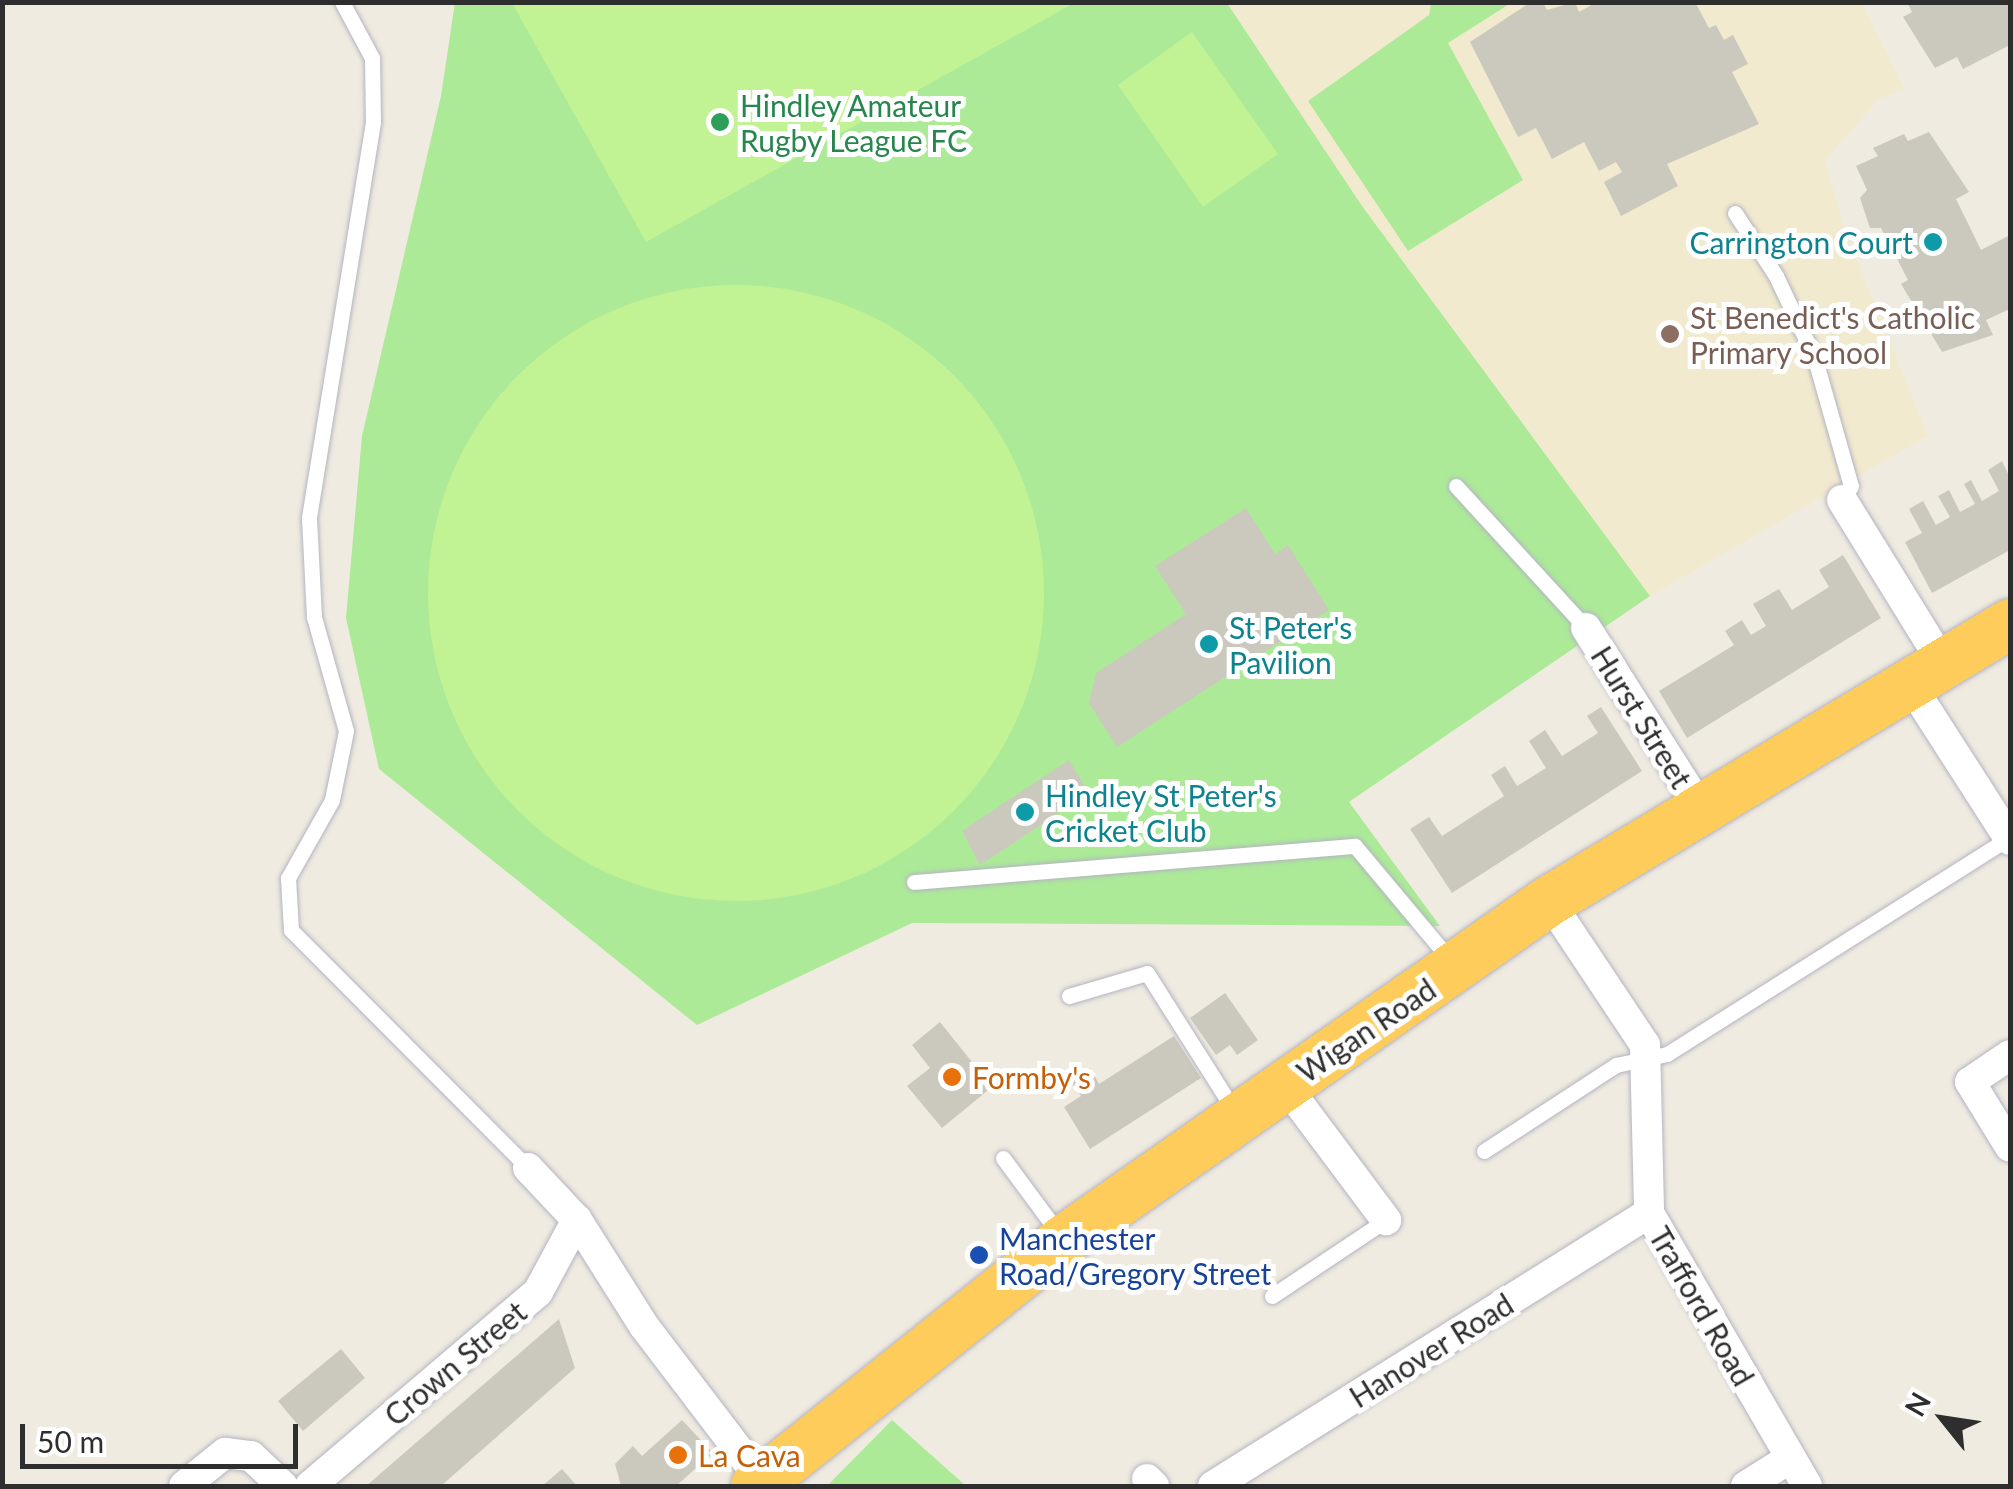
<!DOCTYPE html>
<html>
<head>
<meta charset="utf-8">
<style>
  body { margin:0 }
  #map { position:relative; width:2013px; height:1489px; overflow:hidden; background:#f0ebe0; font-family:Lato,sans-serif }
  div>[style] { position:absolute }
  .education>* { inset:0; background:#f2eace }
  .green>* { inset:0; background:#acea98 }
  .pitch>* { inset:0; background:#c1f294 }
  .round { border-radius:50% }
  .building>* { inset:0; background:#cbc9be }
  .roads { filter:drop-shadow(0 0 2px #b4b4c2) drop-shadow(0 0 2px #b4b4c2) }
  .service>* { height:15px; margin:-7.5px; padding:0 7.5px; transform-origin:7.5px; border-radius:7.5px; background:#fff }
  .minor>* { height:30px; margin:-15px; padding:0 15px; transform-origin:15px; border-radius:15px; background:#fff }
  .trunk>* { height:50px; margin:-25px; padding:0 25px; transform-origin:25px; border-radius:25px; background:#fecc5a }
  .dots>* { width:28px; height:28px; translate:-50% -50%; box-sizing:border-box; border:5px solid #fff; border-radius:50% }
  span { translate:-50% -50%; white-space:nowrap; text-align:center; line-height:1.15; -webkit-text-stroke:10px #fff; paint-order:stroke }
  .leisure-label { font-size:30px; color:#27864d }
  .left { translate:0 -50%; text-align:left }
  .culture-label { font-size:30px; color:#0d838f }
  .right { translate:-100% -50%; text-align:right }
  .education-label { font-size:30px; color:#785e54 }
  .street-label { font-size:30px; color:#2e2e2e }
  .food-label { font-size:30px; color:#c56008 }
  .transit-label { font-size:30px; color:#164399 }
  .frame { position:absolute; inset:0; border:5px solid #2e2e2e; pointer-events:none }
  .north { position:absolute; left:1893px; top:1369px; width:100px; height:100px; -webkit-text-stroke:8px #fff; paint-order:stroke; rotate:300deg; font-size:28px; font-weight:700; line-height:40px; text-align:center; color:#2e2e2e }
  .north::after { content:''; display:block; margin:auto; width:35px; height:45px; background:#2e2e2e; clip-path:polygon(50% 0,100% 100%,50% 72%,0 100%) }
  .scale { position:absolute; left:20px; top:1424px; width:278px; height:45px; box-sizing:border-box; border:5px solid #2e2e2e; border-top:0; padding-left:12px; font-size:30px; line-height:35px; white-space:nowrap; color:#2e2e2e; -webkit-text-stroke:8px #fff; paint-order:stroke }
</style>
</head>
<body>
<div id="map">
  <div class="education">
    <div style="clip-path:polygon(1227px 3px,1862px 3px,1905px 89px,1879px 99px,1825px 161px,1846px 233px,1928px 436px,1650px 596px,1362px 206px)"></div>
  </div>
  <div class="green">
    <div style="clip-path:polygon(455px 2px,1227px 3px,1362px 206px,1650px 596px,1349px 802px,1440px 926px,912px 923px,697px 1025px,379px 769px,346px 618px,362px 436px,441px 96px)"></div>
    <div style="clip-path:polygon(1431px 3px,1511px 3px,1448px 43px,1523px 180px,1408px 251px,1308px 101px,1429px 15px)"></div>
    <div style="clip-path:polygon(892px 1420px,966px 1486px,827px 1486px)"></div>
  </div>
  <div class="pitch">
    <div style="clip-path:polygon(512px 3px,1074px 3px,646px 242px)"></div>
    <div style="clip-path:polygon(1192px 32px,1278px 154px,1203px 207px,1118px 85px)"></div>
    <div class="round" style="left:428px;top:285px;width:616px;height:616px"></div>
  </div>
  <div class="building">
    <div style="clip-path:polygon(1531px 2px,1543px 2px,1547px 10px,1575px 2px,1579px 12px,1597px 2px,1695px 2px,1709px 28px,1716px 25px,1724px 40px,1733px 35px,1748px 64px,1732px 72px,1759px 124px,1667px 164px,1678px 186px,1621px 216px,1604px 182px,1622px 172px,1616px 162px,1599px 171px,1584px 142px,1552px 159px,1536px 128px,1518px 137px,1470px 42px)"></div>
    <div style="clip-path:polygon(1907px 2px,2010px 2px,2010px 45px,1963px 69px,1957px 57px,1935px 68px,1903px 17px,1912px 12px)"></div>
    <div style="clip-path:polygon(1929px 132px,1969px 192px,1956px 199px,1981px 250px,2010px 235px,2010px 309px,1986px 320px,1993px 335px,1942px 352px,1901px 284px,1908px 280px,1881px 228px,1870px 228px,1860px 198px,1867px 190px,1856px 166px,1878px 156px,1873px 148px,1904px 134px,1908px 141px)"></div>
    <div style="clip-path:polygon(2002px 461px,2010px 478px,2010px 550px,1932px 593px,1905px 542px,1922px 533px,1909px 509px,1923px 501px,1936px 525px,1950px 517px,1938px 496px,1949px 490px,1960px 512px,1975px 504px,1964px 484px,1971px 480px,1982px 501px,1999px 491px,1988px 470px)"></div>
    <div style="clip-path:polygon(1246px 508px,1275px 554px,1288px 545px,1329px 610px,1117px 747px,1089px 703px,1096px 673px,1186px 614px,1155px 566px)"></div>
    <div style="clip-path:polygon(1843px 555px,1881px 618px,1687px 738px,1659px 691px,1734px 645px,1725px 631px,1742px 620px,1751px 635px,1766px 626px,1753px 604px,1779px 589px,1792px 610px,1829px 587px,1819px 570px)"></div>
    <div style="clip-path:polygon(1601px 707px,1642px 771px,1452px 893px,1410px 829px,1429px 817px,1442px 836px,1504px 796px,1491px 775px,1505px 766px,1517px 786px,1546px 768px,1529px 741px,1545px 730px,1562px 756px,1598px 733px,1587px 716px)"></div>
    <div style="clip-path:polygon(1069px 760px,1089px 793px,980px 865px,962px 831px)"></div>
    <div style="clip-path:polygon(1225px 993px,1258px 1040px,1237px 1055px,1230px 1045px,1216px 1055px,1190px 1018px)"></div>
    <div style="clip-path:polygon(940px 1022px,992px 1087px,942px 1128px,907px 1086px,930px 1068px,912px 1045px)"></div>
    <div style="clip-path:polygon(1174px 1036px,1201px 1078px,1090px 1149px,1064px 1107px,1081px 1096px,1070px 1081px,1090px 1068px,1099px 1084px)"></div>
    <div style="clip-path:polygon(559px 1319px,575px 1368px,441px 1486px,366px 1486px)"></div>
    <div style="clip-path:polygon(341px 1349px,365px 1378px,303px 1431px,278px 1401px)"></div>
    <div style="clip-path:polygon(682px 1420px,713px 1453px,676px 1486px,621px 1486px,615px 1464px,633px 1446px,642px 1456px)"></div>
    <div style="clip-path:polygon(562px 1469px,577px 1486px,542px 1486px)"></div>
  </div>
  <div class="roads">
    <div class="service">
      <div style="left:342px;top:2px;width:64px;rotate:61.8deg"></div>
      <div style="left:372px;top:58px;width:64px;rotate:89.1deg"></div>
      <div style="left:373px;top:122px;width:401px;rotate:99.2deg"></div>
      <div style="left:309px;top:518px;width:99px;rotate:87.1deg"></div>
      <div style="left:314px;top:617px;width:118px;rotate:74.3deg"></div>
      <div style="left:346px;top:731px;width:70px;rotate:101.5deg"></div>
      <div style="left:332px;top:800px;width:90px;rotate:119.4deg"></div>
      <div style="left:288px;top:878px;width:52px;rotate:86.7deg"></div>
      <div style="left:291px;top:930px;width:336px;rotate:45.1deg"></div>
      <div style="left:1735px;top:213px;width:75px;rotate:56.9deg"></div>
      <div style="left:1776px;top:276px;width:92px;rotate:64.8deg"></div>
      <div style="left:1815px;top:359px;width:132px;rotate:74.2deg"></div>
      <div style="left:1851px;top:486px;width:17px;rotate:123deg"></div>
      <div style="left:1456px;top:486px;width:193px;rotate:47.5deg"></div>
      <div style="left:914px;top:882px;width:442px;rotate:-4.7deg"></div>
      <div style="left:1355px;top:846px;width:150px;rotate:50.1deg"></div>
      <div style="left:1069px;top:996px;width:81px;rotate:-16.4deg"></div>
      <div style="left:1147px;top:973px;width:166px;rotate:57.6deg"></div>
      <div style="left:1484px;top:1151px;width:158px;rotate:-33.1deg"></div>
      <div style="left:1616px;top:1065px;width:52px;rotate:-12.2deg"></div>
      <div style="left:1667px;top:1054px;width:404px;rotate:-32.3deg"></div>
      <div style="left:1003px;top:1158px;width:96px;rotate:53.5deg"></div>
      <div style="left:1272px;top:1296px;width:137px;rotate:-33.7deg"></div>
    </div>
    <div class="minor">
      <div style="left:1842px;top:500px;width:190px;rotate:58.3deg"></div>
      <div style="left:1586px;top:628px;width:211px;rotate:57.6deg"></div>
      <div style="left:1908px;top:681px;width:189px;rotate:57.3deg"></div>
      <div style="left:1549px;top:901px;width:173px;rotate:56.3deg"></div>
      <div style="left:1645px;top:1045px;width:168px;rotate:88.6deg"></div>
      <div style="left:1649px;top:1213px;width:315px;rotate:59.9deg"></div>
      <div style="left:2010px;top:1055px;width:48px;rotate:146deg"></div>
      <div style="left:1970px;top:1082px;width:76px;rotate:58.4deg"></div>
      <div style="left:1285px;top:1085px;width:169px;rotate:53.2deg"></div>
      <div style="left:528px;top:1168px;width:71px;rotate:46.7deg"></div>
      <div style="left:577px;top:1220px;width:125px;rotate:57.7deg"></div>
      <div style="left:644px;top:1326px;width:195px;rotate:52.7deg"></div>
      <div style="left:1147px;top:1479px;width:10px;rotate:45deg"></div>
      <div style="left:184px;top:1486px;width:53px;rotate:-38.8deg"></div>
      <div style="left:225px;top:1453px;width:26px;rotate:7deg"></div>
      <div style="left:251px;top:1456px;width:44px;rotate:43.2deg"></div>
      <div style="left:310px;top:1486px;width:299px;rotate:-40.4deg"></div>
      <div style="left:538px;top:1292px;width:82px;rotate:-61.6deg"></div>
      <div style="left:1213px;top:1486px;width:514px;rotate:-32.05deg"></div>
      <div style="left:1746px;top:1486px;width:51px;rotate:-32.1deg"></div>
    </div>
    <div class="trunk">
      <div style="left:756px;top:1486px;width:394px;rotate:-38.6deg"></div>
      <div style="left:1064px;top:1240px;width:592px;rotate:-34.95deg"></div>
      <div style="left:1549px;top:901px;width:538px;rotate:-31deg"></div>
    </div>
  </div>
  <div class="dots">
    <div style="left:720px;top:122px;background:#2e9e5b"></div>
    <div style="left:1933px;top:242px;background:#0f9aa8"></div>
    <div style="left:1670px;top:334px;background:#8d6e63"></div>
    <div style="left:1209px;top:644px;background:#0f9aa8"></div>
    <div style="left:1025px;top:812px;background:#0f9aa8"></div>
    <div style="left:952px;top:1077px;background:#e8710a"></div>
    <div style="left:979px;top:1255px;background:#1a4fb4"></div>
    <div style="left:678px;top:1455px;background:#e8710a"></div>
  </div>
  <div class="leisure-label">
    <span class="left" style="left:740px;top:122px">Hindley Amateur<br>Rugby League FC</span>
  </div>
  <div class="culture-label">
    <span class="right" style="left:1913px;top:242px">Carrington Court</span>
    <span class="left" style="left:1229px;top:644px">St Peter's<br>Pavilion</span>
    <span class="left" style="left:1045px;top:812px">Hindley St Peter's<br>Cricket Club</span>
  </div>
  <div class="education-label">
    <span class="left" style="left:1690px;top:334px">St Benedict's Catholic<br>Primary School</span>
  </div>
  <div class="street-label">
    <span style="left:1642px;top:717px;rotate:58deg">Hurst Street</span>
    <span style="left:1366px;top:1030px;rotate:-34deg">Wigan Road</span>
    <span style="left:1702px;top:1306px;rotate:60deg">Trafford Road</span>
    <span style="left:1431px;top:1350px;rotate:-32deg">Hanover Road</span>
    <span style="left:455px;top:1363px;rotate:-40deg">Crown Street</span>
  </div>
  <div class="food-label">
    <span class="left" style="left:972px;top:1077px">Formby's</span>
    <span class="left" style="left:698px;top:1455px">La Cava</span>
  </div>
  <div class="transit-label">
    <span class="left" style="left:999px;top:1255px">Manchester<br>Road/Gregory Street</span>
  </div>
  <div class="frame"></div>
  <div class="north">N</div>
  <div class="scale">50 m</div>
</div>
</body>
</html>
